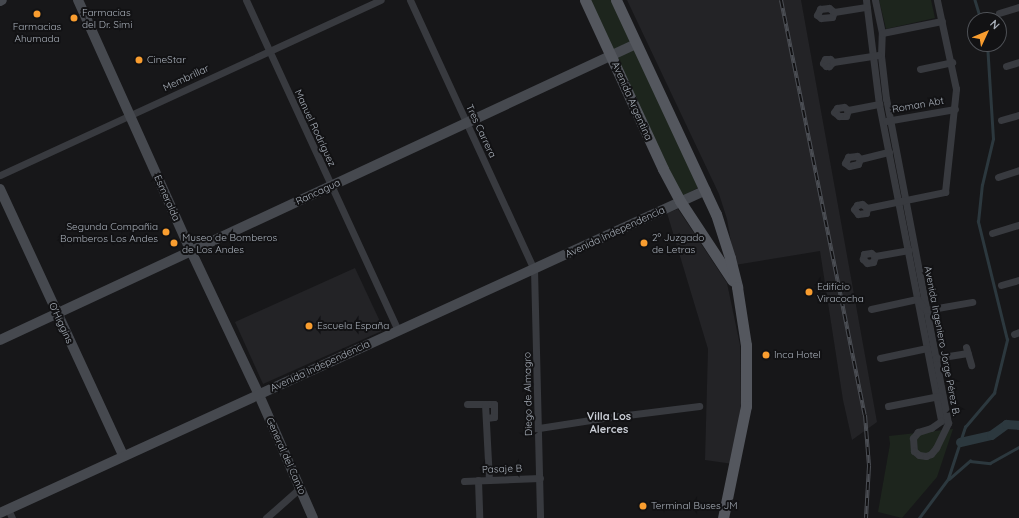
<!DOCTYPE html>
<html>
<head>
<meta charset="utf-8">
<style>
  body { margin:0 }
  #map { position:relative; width:1019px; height:518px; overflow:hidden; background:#171719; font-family:Quicksand,sans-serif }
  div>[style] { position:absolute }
  .built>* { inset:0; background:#232326 }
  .green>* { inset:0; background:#1d251d }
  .stream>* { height:2.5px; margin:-1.25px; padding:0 1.25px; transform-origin:1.25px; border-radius:1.25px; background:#2c383e }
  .canal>* { height:9px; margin:-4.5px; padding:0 4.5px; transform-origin:4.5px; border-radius:4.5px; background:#2c383e }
  .minor>* { height:7px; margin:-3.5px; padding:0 3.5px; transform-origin:3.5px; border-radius:3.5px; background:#383a3f }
  .secondary>* { height:10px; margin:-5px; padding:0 5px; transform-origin:5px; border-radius:5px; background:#46494f }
  .primary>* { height:11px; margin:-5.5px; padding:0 5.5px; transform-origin:5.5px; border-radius:5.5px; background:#54575e }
  .rail>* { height:4px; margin-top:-2px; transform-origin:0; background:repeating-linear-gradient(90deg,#121214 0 8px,#4b4e54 0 16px); box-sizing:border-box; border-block:1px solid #4b4e54 }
  .dots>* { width:11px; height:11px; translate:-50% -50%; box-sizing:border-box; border:2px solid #121214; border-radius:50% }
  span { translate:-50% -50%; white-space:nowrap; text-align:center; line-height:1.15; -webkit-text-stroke:4px #121214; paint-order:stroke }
  .poi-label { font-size:10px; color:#a9b0ba }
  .left { translate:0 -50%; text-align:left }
  .right { translate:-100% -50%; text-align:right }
  .street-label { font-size:10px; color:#a9b0ba }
  .neighbourhood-label { font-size:11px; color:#caced6; font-weight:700 }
  .north { position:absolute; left:967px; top:12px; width:40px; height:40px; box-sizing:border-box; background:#121214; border:1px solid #4e5156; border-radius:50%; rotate:46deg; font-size:11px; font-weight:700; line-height:16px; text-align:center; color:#a9b0ba }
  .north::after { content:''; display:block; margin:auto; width:14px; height:18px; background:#f99d2f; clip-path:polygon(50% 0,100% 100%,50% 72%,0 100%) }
</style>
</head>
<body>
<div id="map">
  <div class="built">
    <div style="clip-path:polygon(627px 0,801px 0,877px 422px,852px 440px,843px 400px,820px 251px,735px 265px,727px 219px,719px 194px)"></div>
    <div style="clip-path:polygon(678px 209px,727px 283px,740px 345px,741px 404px,733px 464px,705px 460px,708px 349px,667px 213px)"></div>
    <div style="clip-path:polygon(355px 268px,384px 330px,263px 384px,235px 322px)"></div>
  </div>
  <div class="green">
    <div style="clip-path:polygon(589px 0,615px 0,699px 187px,680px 198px)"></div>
    <div style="clip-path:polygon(879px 0,931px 0,935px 18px,886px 29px)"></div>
    <div style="clip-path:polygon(953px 429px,937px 477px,902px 518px,878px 512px,890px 444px,889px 436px)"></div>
  </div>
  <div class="stream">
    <div style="left:975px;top:0;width:21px;rotate:73deg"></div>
    <div style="left:949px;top:479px;width:28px;rotate:-41deg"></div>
    <div style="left:970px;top:461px;width:20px;rotate:6deg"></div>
    <div style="left:990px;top:463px;width:33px;rotate:-29deg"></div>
    <div style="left:919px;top:518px;width:49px;rotate:-53.4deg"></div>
    <div style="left:948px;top:479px;width:55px;rotate:-71.9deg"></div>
    <div style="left:965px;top:427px;width:45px;rotate:-49.5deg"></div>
    <div style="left:994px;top:393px;width:55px;rotate:-76.2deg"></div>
    <div style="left:1007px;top:340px;width:122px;rotate:-103.8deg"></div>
    <div style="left:978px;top:222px;width:37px;rotate:-84deg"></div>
    <div style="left:982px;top:185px;width:47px;rotate:-76.6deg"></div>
    <div style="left:993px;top:139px;width:95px;rotate:-93.6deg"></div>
  </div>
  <div class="canal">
    <div style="left:960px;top:442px;width:32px;rotate:-13deg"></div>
    <div style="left:991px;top:435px;width:19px;rotate:-36deg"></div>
    <div style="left:1006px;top:424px;width:13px;rotate:4deg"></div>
  </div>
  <div class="minor">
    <div style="left:246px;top:0;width:363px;rotate:65.3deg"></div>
    <div style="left:410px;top:0;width:296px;rotate:65.3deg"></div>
    <div style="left:534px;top:269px;width:249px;rotate:88.6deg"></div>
    <div style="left:866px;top:0;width:105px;rotate:82.9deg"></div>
    <div style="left:879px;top:104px;width:323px;rotate:78.9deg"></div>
    <div style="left:941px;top:421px;width:12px;rotate:145deg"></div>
    <div style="left:931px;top:428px;width:14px;rotate:163deg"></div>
    <div style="left:918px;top:432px;width:8px;rotate:130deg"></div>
    <div style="left:913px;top:438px;width:13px;rotate:86deg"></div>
    <div style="left:914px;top:451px;width:6px;rotate:39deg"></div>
    <div style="left:919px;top:455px;width:7px;rotate:8deg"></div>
    <div style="left:926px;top:456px;width:5px;rotate:-22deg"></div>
    <div style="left:931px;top:454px;width:8px;rotate:-50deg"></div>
    <div style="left:936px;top:448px;width:28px;rotate:-64deg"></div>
    <div style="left:948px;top:423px;width:330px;rotate:-100.8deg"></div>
    <div style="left:886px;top:99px;width:43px;rotate:-96.6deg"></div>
    <div style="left:881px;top:56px;width:23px;rotate:-88deg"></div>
    <div style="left:882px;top:33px;width:34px;rotate:-102deg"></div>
    <div style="left:834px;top:12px;width:5px;rotate:112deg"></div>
    <div style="left:832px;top:17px;width:11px;rotate:175deg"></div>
    <div style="left:821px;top:18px;width:5px;rotate:-143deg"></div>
    <div style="left:817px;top:15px;width:7px;rotate:-63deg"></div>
    <div style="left:820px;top:9px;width:9px;rotate:-6deg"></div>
    <div style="left:829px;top:8px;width:6px;rotate:39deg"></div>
    <div style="left:834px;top:12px;width:33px;rotate:-9deg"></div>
    <div style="left:999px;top:13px;width:21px;rotate:-17deg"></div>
    <div style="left:882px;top:33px;width:61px;rotate:-11.3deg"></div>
    <div style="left:833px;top:62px;width:6px;rotate:135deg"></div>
    <div style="left:829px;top:66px;width:3px;rotate:180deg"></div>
    <div style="left:826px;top:66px;width:4px;rotate:-135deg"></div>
    <div style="left:823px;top:63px;width:4px;rotate:-63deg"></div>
    <div style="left:825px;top:59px;width:5px"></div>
    <div style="left:830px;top:59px;width:4px;rotate:45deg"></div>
    <div style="left:833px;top:62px;width:46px;rotate:-8.8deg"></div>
    <div style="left:1006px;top:66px;width:14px;rotate:-17deg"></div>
    <div style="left:920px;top:69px;width:33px;rotate:-12deg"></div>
    <div style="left:848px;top:110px;width:6px;rotate:108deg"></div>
    <div style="left:846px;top:116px;width:7px;rotate:180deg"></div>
    <div style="left:839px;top:116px;width:6px;rotate:-141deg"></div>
    <div style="left:834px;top:112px;width:5px;rotate:-53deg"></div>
    <div style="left:837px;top:108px;width:7px;rotate:-8deg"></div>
    <div style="left:844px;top:107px;width:5px;rotate:37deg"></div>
    <div style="left:848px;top:110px;width:32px;rotate:-11deg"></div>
    <div style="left:1001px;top:120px;width:19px;rotate:-16deg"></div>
    <div style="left:886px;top:121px;width:70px;rotate:-9.9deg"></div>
    <div style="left:860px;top:159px;width:5px;rotate:112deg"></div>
    <div style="left:858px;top:164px;width:9px;rotate:167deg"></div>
    <div style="left:849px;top:166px;width:5px;rotate:-143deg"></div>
    <div style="left:845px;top:163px;width:7px;rotate:-63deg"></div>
    <div style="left:848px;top:157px;width:9px;rotate:-6deg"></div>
    <div style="left:857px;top:156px;width:4px;rotate:45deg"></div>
    <div style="left:860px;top:159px;width:30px;rotate:-14deg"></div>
    <div style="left:0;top:175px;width:419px;rotate:-24.7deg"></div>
    <div style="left:998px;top:177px;width:22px;rotate:-18deg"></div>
    <div style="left:867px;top:208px;width:5px;rotate:101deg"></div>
    <div style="left:866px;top:213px;width:8px;rotate:173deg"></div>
    <div style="left:858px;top:214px;width:6px;rotate:-129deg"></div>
    <div style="left:854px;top:209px;width:5px;rotate:-53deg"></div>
    <div style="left:857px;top:205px;width:5px;rotate:-11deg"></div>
    <div style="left:862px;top:204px;width:6px;rotate:39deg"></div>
    <div style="left:867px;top:208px;width:80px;rotate:-11.6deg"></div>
    <div style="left:945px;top:192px;width:104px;rotate:-83.9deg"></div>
    <div style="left:956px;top:89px;width:91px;rotate:-102.1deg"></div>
    <div style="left:992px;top:233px;width:28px;rotate:-17deg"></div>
    <div style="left:875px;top:256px;width:6px;rotate:108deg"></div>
    <div style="left:873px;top:262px;width:6px;rotate:171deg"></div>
    <div style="left:867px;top:263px;width:6px;rotate:-135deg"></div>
    <div style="left:863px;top:259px;width:5px;rotate:-79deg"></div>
    <div style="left:864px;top:254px;width:7px;rotate:-8deg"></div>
    <div style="left:871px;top:253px;width:5px;rotate:37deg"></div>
    <div style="left:875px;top:256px;width:34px;rotate:-10deg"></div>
    <div style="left:1001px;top:285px;width:19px;rotate:-16deg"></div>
    <div style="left:871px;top:309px;width:47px;rotate:-12.3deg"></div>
    <div style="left:917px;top:299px;width:14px;rotate:51deg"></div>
    <div style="left:926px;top:310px;width:47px;rotate:-9.9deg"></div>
    <div style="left:1014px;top:334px;width:5px;rotate:-22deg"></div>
    <div style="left:966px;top:347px;width:19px;rotate:74deg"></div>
    <div style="left:880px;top:358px;width:48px;rotate:-12deg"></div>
    <div style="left:936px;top:358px;width:32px;rotate:-9deg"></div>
    <div style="left:467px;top:404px;width:27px"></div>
    <div style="left:494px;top:404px;width:13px;rotate:90deg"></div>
    <div style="left:494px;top:417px;width:8px;rotate:173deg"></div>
    <div style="left:485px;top:404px;width:76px;rotate:87deg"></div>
    <div style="left:888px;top:406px;width:52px;rotate:-11.1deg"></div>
    <div style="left:539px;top:428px;width:65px;rotate:-8.9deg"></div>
    <div style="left:603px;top:418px;width:97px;rotate:-7.1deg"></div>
    <div style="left:478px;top:480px;width:38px;rotate:88deg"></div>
    <div style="left:464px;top:481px;width:76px;rotate:-2.3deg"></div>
    <div style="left:8px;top:509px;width:10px;rotate:66deg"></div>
    <div style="left:266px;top:518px;width:45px;rotate:-41.4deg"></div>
  </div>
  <div class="secondary">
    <div style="left:78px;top:0;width:275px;rotate:65.8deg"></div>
    <div style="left:191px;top:251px;width:159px;rotate:64.7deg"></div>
    <div style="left:259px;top:395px;width:134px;rotate:66.3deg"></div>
    <div style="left:0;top:1px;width:2px;rotate:-27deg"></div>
    <div style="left:0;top:189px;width:293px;rotate:65.2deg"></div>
    <div style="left:0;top:340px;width:702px;rotate:-24.96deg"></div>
    <div style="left:0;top:513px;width:776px;rotate:-24.58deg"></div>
  </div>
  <div class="primary">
    <div style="left:585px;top:0;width:186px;rotate:65.2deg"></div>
    <div style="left:663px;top:169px;width:36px;rotate:62deg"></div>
    <div style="left:680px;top:201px;width:95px;rotate:56.6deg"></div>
    <div style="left:616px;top:0;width:236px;rotate:65deg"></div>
    <div style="left:716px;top:214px;width:46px;rotate:72.3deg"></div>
    <div style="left:730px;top:258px;width:30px;rotate:76deg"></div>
    <div style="left:737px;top:287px;width:59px;rotate:81.2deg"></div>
    <div style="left:746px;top:345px;width:61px;rotate:90deg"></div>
    <div style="left:746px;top:406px;width:114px;rotate:101.6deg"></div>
  </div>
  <div class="rail">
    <div style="left:781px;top:0;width:423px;rotate:78.6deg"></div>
    <div style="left:865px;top:415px;width:51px;rotate:85.5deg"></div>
    <div style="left:869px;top:466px;width:52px;rotate:93.3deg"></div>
  </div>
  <div class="dots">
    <div style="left:37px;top:14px;background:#f99d2f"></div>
    <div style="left:74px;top:18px;background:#f99d2f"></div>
    <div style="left:139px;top:60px;background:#f99d2f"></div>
    <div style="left:166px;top:232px;background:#f99d2f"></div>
    <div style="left:174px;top:243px;background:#f99d2f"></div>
    <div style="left:644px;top:243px;background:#f99d2f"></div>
    <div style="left:809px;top:292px;background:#f99d2f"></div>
    <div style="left:309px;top:326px;background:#f99d2f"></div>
    <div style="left:766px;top:355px;background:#f99d2f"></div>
    <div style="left:643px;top:506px;background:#f99d2f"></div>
  </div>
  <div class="poi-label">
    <span class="left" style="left:82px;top:18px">Farmacias<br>del Dr. Simi</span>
    <span style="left:37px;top:32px">Farmacias<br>Ahumada</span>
    <span class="left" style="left:147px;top:60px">CineStar</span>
    <span class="right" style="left:158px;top:232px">Segunda Compañia<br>Bomberos Los Andes</span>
    <span class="left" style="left:182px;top:243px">Museo de Bomberos<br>de Los Andes</span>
    <span class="left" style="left:652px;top:243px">2º Juzgado<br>de Letras</span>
    <span class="left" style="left:817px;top:292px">Edificio<br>Viracocha</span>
    <span class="left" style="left:317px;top:326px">Escuela España</span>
    <span class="left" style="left:774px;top:355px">Inca Hotel</span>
    <span class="left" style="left:651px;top:506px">Terminal Buses JM</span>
  </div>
  <div class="street-label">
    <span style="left:186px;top:78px;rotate:-25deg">Membrillar</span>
    <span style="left:632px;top:101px;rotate:66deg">Avenida Argentina</span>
    <span style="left:918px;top:105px;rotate:-10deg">Roman Abt</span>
    <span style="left:315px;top:128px;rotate:65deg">Manuel Rodríguez</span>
    <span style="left:481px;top:131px;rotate:65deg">Tres Carrera</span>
    <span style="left:318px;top:192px;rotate:-25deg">Rancagua</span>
    <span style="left:167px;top:198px;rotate:66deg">Esmeralda</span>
    <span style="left:615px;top:232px;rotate:-25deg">Avenida Independencia</span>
    <span style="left:61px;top:323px;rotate:65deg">O'Higgins</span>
    <span style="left:942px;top:341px;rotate:79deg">Avenida Ingeniero Jorge Pérez B.</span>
    <span style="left:320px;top:366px;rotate:-25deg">Avenida Independencia</span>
    <span style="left:528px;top:394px;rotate:-91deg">Diego de Almagro</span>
    <span style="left:286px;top:456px;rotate:66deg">General del Canto</span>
    <span style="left:502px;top:469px;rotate:-2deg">Pasaje B</span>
  </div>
  <div class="neighbourhood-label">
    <span style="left:609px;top:423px">Villa Los<br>Alerces</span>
  </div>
  <div class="north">N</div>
</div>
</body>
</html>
